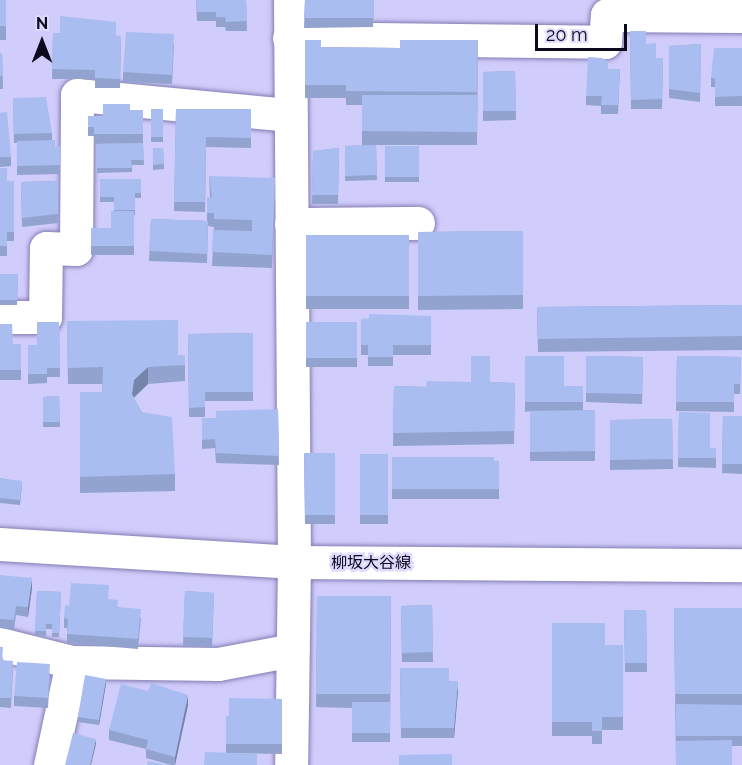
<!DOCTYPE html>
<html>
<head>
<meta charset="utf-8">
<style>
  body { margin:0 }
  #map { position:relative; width:742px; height:765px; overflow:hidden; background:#d0ccfb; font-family:Raleway,"Noto Sans JP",sans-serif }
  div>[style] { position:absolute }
  .roads { filter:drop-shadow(0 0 2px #837db3) drop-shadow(0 0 2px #837db3) }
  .minor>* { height:33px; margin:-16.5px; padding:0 16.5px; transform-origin:16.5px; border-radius:16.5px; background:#fff }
  .wall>* { inset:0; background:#92a3cf }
  .shaded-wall>* { inset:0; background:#7784a9 }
  .building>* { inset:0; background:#aabdf1 }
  span { translate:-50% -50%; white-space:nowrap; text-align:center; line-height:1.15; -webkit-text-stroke:5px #dddafe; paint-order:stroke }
  .street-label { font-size:16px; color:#0d091d }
  .north { position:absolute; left:12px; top:12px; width:60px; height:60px; -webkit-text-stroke:4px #dddafe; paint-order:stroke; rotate:0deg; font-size:16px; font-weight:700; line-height:24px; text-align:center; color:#0d091d }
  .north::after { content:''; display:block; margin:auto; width:21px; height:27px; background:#0d091d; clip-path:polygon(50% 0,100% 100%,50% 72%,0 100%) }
  .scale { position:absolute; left:535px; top:24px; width:92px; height:27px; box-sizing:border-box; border:3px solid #0d091d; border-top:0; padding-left:8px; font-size:18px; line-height:21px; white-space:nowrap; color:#0d091d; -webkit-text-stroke:4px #dddafe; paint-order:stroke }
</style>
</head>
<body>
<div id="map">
  <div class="roads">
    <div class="minor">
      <div style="left:290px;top:0;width:562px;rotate:89.59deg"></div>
      <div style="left:294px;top:562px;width:203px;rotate:90.8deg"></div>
      <div style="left:289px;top:38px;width:316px;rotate:0.7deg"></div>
      <div style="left:605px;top:42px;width:27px;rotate:-86deg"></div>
      <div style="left:607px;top:15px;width:135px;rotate:0.4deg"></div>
      <div style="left:291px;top:224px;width:127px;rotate:-0.5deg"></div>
      <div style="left:0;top:317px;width:45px"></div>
      <div style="left:45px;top:317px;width:69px;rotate:-89.2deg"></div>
      <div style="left:46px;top:248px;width:30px;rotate:2deg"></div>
      <div style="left:76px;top:249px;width:154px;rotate:-89.6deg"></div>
      <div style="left:77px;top:95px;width:214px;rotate:5.4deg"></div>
      <div style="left:0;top:544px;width:295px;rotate:3.5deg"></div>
      <div style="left:294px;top:562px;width:448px;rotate:0.4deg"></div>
      <div style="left:0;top:644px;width:74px;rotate:14deg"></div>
      <div style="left:72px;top:662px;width:146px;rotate:0.8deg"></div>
      <div style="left:218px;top:664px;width:76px;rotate:-10.6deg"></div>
      <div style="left:50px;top:765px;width:105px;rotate:-77.9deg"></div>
    </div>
  </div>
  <div class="wall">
    <div style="clip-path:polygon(0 0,6px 0,6px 40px,0 40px)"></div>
    <div style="clip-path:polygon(196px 0,246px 0,247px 31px,226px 31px,225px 27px,216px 27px,216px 21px,197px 21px)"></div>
    <div style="clip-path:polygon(305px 0,374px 0,373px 27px,304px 28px)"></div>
    <div style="clip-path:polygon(630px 31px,646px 44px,656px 58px,663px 58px,662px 109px,631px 109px)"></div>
    <div style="clip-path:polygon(53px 33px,121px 36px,120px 88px,95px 88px,95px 79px,52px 79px)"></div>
    <div style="clip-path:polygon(305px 40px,321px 47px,400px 48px,478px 40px,477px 145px,362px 145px,362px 105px,346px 105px,346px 98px,305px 98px)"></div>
    <div style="clip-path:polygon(174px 44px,172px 84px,123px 82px,123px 72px)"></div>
    <div style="clip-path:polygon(701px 44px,700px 102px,669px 98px,669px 46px)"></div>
    <div style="clip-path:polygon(742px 48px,742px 106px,715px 106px,715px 87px,711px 87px,711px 78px)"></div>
    <div style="clip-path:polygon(0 53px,2px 53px,3px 89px,0 89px)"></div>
    <div style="clip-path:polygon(608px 69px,620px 69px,618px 114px,601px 114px,601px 106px,586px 105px,586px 96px)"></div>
    <div style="clip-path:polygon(515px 71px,516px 120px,483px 121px,483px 72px)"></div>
    <div style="clip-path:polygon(13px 98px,52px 133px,52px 140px,55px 147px,60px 146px,60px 174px,17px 175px,17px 143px,14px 143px)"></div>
    <div style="clip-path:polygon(151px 109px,163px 109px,163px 142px,151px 142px)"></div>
    <div style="clip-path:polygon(176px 109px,251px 109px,251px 148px,206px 147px,205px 212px,174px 211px)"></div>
    <div style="clip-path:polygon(130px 110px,143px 110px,143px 143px,94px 144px,94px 136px,88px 136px,88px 116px,103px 116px)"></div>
    <div style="clip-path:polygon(0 113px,11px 157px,11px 166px,0 167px)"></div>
    <div style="clip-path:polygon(143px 143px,144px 165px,132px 165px,132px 172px,97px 173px,97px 144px)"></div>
    <div style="clip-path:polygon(376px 145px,377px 180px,345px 181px,345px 146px)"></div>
    <div style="clip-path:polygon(385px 146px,419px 146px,419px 182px,385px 182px)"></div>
    <div style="clip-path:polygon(153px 148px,163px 148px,164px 169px,153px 170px)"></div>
    <div style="clip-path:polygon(339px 148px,338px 204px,312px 204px,313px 151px)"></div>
    <div style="clip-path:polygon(0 168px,7px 181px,14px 181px,14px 241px,7px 241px,7px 256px,0 256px)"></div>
    <div style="clip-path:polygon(209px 176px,275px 192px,272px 268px,212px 266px,214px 227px,208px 226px,207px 263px,149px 261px,151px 219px,207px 221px,207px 197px,210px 197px)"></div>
    <div style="clip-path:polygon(100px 179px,141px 179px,141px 198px,135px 198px,135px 215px,134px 215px,134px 255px,91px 255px,91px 228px,111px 228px,114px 211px,114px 202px,100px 202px)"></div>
    <div style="clip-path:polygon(58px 181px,58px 223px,22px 227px,21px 182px)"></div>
    <div style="clip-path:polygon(523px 231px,523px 309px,418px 310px,418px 232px)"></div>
    <div style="clip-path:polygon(306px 235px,409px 235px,409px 309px,306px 309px)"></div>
    <div style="clip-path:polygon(0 274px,18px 274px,17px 305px,0 305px)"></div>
    <div style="clip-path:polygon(742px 305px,742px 350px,538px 352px,537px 307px)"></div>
    <div style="clip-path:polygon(431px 316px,431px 355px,393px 355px,393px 366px,368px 366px,368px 355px,361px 355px,361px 319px)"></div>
    <div style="clip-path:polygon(67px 321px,178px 355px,185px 355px,185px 381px,148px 384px,134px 398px,175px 474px,175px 491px,80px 493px,80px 392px,102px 392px,102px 384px,68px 384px)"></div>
    <div style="clip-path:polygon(59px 322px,60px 377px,47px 377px,47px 383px,28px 384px,28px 345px,37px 345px)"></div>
    <div style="clip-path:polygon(306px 322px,357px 322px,357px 367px,306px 367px)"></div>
    <div style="clip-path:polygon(0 324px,13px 344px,21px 344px,21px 380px,0 380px)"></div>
    <div style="clip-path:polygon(253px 333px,253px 401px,205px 401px,205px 417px,189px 417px,188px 334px)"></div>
    <div style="clip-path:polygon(525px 356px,564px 386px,583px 386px,583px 410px,595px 410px,595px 461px,530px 461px,530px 411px,525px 412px)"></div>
    <div style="clip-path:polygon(586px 356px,643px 357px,642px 404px,586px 402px)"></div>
    <div style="clip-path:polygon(677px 356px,741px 357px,740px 394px,734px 394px,734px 412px,676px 411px)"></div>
    <div style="clip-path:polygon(490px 382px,515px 383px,514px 444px,393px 446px,394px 386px,426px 387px)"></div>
    <div style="clip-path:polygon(59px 396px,60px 427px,43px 427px,43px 397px)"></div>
    <div style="clip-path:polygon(278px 409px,279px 465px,216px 463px,215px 448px,202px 449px,202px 418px,216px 418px)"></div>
    <div style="clip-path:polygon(679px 412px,710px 448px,716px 448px,716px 468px,678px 467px)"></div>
    <div style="clip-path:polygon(723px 416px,742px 416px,742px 474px,722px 473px)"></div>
    <div style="clip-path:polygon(672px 419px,673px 469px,610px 470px,610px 420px)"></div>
    <div style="clip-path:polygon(304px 453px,335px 453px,335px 524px,305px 524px)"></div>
    <div style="clip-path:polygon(360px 454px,388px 454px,388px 524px,360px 524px)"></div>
    <div style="clip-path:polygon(392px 457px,499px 461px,499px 499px,392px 499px)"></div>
    <div style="clip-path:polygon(0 478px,22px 485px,20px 505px,0 503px)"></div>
    <div style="clip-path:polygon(0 575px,32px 588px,28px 617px,16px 615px,14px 630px,0 628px)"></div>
    <div style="clip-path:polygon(37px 591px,61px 592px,59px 637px,52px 637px,52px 629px,46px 629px,46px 636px,35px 635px)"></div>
    <div style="clip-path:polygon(185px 591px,214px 593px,212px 647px,183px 646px)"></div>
    <div style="clip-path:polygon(317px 596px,391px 596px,390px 742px,352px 742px,352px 708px,316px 707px)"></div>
    <div style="clip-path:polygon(109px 599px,118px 607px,141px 618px,138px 649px,67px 643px,67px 628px,64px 628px,64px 618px,69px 606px)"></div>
    <div style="clip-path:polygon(432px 605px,433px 662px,402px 662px,401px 606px)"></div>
    <div style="clip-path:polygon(674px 608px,742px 608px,742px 746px,732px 746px,676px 765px)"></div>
    <div style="clip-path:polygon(624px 610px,646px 610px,647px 672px,625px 672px)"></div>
    <div style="clip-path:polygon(552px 623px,605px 645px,623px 645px,623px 730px,602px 730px,602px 744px,592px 744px,592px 736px,552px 736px)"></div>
    <div style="clip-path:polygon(0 647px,3px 660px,13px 670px,11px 708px,0 707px)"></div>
    <div style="clip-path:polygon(400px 668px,458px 690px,454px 738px,401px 738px)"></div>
    <div style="clip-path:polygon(50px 673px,48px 708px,14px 706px,14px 696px)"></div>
    <div style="clip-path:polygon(106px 684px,99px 725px,78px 722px,78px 717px)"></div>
    <div style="clip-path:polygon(282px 699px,282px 754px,226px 753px,226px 716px,229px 716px)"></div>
    <div style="clip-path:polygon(188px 705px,175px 765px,171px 765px,146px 758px,146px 749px,109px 740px,109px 730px)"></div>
  </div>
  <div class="shaded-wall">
    <div style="clip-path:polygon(148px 367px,148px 384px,134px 397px,132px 411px,132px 394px,134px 380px)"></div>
    <div style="clip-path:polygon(32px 578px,32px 588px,28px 617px,28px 607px)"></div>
    <div style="clip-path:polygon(106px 679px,106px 684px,99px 725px,99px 720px)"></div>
    <div style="clip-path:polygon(458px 681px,458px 690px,454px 738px,454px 728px)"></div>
    <div style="clip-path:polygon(188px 695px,188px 705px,175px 765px,175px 757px)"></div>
    <div style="clip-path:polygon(96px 739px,96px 744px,91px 765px,90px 765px)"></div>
  </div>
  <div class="building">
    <div style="clip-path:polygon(0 0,6px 0,6px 26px,0 26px)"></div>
    <div style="clip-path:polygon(196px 0,246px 0,247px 21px,226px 22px,225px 17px,216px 17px,216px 12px,197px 12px)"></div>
    <div style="clip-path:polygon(305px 0,374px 0,373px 18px,304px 18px)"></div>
    <div style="clip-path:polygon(60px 16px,116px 22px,116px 36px,121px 36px,120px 79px,95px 78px,95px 70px,52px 69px,53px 33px,60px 33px)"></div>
    <div style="clip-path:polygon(630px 31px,646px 31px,646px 44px,656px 43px,656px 58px,663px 58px,662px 99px,631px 100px)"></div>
    <div style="clip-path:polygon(126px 32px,174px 34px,172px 75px,123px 72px)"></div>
    <div style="clip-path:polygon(305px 40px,321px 40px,321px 47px,400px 48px,400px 40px,478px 40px,477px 92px,346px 91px,346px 85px,305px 85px)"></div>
    <div style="clip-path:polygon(701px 44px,700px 93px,669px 89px,669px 46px)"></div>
    <div style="clip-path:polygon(714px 48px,742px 48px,742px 96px,715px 97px,715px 78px,711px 78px)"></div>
    <div style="clip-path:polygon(0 53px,2px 53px,3px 75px,0 76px)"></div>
    <div style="clip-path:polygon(588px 57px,602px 58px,608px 61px,608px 69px,620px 69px,618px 105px,601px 105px,602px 96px,586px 96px)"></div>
    <div style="clip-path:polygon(515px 71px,516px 111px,483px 111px,483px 72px)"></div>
    <div style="clip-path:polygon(362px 95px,478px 95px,477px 132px,362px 131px)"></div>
    <div style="clip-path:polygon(46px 97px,52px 133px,14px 134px,13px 98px)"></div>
    <div style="clip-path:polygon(103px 104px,130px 104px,130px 110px,143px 110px,143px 134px,94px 134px,94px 127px,88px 127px,88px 116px,103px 116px)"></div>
    <div style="clip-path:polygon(151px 109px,163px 109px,163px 137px,151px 137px)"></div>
    <div style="clip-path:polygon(176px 109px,251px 109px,251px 138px,206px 137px,205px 202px,174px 202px)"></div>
    <div style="clip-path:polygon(7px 112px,11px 157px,0 157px,0 113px)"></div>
    <div style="clip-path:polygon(55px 140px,55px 147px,60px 146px,60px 165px,17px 166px,17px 141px)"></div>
    <div style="clip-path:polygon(143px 143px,144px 160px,131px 160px,132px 168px,97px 168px,97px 144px)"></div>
    <div style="clip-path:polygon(376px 145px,377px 175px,345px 176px,345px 146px)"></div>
    <div style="clip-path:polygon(385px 146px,419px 146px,419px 177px,385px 177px)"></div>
    <div style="clip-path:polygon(153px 148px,163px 148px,164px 164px,153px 165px)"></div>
    <div style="clip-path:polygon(339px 148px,338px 195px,312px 195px,313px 151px)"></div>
    <div style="clip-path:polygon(0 168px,7px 168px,7px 181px,14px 181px,14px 232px,7px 232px,7px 246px,0 246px)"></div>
    <div style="clip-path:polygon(209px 176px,275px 178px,272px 255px,212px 252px,213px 230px,252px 231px,252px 220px,214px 219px,214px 213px,207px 213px,207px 197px,212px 197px)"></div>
    <div style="clip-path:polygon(100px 179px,141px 179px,141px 193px,135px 193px,135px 210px,114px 210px,114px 197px,100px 197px)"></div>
    <div style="clip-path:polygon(58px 181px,58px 214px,22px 218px,21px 182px)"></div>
    <div style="clip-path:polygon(111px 211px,134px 211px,134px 246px,91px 246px,91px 228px,111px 228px)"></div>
    <div style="clip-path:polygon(151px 219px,208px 221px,207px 254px,149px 251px)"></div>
    <div style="clip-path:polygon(523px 231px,523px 295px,418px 296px,418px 232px)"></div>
    <div style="clip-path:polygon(306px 235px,409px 235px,409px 296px,306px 296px)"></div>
    <div style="clip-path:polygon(0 274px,18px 274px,17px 300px,0 300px)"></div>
    <div style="clip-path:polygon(742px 305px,742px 336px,538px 339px,537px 307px)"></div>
    <div style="clip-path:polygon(369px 314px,431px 316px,431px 345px,393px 345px,393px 357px,368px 357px,368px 345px,361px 345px,361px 319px,369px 319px)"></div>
    <div style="clip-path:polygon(178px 320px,178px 355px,185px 355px,185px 365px,148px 367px,134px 380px,132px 394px,142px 412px,172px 417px,175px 474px,80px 477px,80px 392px,102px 392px,103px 367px,68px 368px,67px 321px)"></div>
    <div style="clip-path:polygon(37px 322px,59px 322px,60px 368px,47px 368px,47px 374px,28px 374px,28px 345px,37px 345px)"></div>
    <div style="clip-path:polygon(306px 322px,357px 322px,357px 358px,306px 358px)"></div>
    <div style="clip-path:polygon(0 324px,12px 324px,13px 344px,21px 344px,21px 370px,0 370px)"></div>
    <div style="clip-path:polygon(253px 333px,253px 392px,205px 392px,205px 407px,189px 408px,188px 334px)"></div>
    <div style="clip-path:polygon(471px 356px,490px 356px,490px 382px,515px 383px,514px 431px,393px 433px,394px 386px,426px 387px,427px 381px,471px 382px)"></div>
    <div style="clip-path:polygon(525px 356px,564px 356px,564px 386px,583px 386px,583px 402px,525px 402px)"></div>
    <div style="clip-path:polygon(586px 356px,643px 357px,642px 394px,586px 393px)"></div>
    <div style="clip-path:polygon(677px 356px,741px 357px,740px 384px,734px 384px,734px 402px,676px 402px)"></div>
    <div style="clip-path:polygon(59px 396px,60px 422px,43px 422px,43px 397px)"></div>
    <div style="clip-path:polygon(278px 409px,279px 456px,216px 453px,215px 439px,202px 440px,202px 418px,216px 418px,216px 411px)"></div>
    <div style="clip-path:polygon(595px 410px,595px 451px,530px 452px,530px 411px)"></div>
    <div style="clip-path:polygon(679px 412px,710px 413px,710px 448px,716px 448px,716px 458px,678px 458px)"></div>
    <div style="clip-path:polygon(723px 416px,742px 416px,742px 464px,722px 464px)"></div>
    <div style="clip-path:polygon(672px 419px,673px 459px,610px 460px,610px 420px)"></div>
    <div style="clip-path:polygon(304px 453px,335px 453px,335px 515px,305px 515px)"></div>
    <div style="clip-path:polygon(360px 454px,388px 454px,388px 515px,360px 515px)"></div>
    <div style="clip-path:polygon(392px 457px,494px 457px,494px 461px,499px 461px,499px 489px,392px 489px)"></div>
    <div style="clip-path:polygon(0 478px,22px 481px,20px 500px,0 498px)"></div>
    <div style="clip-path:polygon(0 575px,32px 578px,28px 607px,16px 606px,14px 620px,0 619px)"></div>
    <div style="clip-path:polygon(71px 583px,109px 585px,108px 599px,118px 600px,117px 607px,141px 609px,138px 639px,67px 634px,68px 619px,64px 618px,65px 605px,69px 606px)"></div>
    <div style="clip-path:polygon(37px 591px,61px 592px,59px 633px,52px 633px,52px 624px,46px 624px,46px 631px,35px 631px)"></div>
    <div style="clip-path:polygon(185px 591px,214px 593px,212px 638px,183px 637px)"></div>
    <div style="clip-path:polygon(317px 596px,391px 596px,390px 694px,316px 694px)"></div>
    <div style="clip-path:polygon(432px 605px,433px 652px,402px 653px,401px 606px)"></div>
    <div style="clip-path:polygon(674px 608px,742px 608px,742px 694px,675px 694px)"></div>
    <div style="clip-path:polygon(624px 610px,646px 610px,647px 663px,625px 663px)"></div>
    <div style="clip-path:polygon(552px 623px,605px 623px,605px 645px,623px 645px,623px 717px,602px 717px,602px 731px,592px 731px,592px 722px,552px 722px)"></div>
    <div style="clip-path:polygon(0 647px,3px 647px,2px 660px,13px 661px,11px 698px,0 698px)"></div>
    <div style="clip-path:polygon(17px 662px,50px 664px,48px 698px,14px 696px)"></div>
    <div style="clip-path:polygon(400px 668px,449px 668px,449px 681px,458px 681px,454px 728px,401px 728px)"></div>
    <div style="clip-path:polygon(85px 675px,106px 679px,99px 720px,78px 717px)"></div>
    <div style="clip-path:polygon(151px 683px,188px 695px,175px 757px,146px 749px,148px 740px,109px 730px,121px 684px,148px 691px)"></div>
    <div style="clip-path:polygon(229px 698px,282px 699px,282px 744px,226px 744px,226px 716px,229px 716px)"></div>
    <div style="clip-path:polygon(352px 702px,390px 702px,390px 733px,352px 733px)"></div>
    <div style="clip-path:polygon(676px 704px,742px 705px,742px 736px,676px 736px)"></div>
    <div style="clip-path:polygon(73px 733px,96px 739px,90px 765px,65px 765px)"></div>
    <div style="clip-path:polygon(732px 740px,732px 765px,676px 765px,676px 741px)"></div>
    <div style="clip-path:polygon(205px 752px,257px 754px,257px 765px,204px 765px)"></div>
    <div style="clip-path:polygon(452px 754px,452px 765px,399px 765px,399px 755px)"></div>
    <div style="clip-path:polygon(148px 761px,167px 765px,147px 765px)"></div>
  </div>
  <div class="street-label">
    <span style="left:371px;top:563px">柳坂大谷線</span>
  </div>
  <div class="north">N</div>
  <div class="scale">20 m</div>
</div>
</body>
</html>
